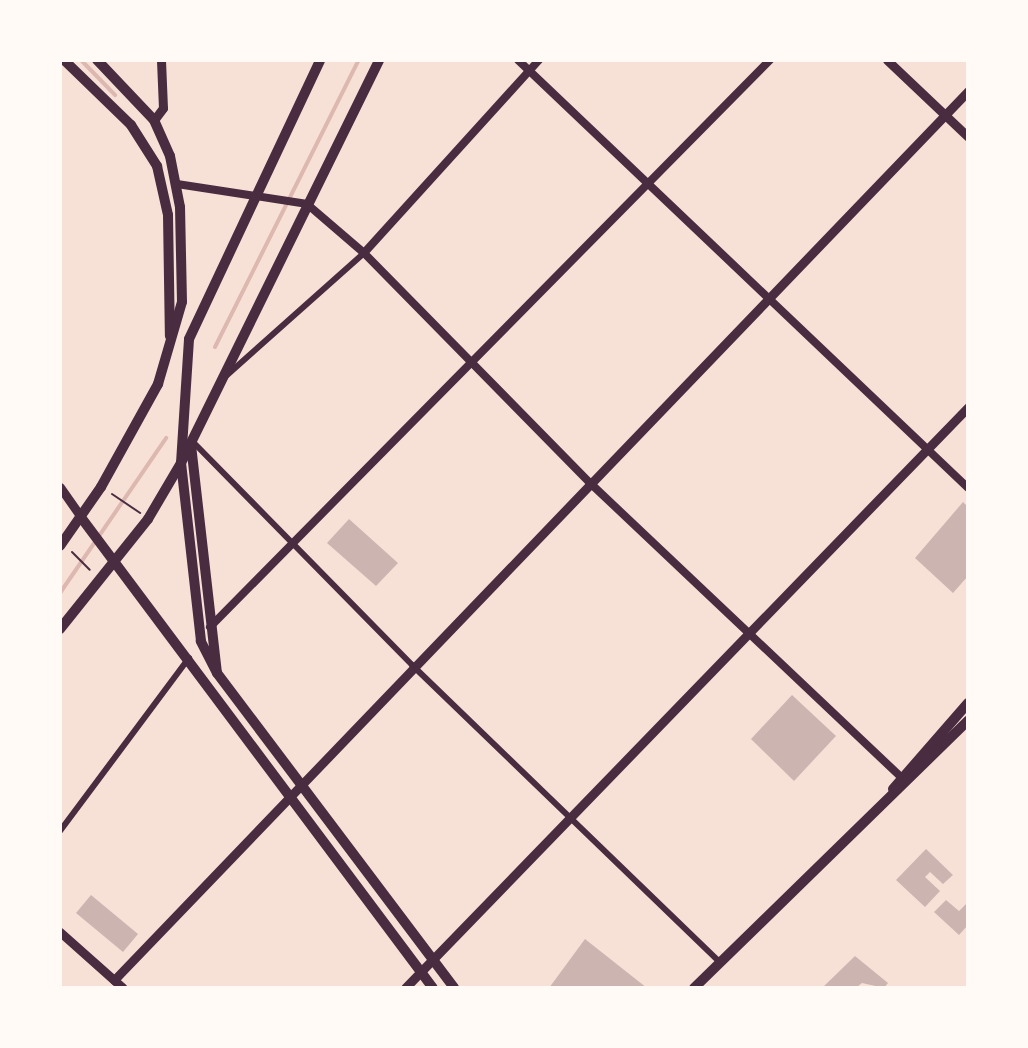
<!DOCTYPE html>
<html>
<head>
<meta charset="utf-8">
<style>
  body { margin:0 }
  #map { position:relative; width:1028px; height:1048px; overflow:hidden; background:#f7e1d7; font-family:"Sofia Sans Condensed",sans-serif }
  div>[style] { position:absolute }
  .stream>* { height:4px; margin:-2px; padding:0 2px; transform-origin:2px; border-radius:2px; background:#dcb8b0 }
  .building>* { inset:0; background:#ccb4b1 }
  .path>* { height:2px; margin:-1px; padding:0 1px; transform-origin:1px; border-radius:1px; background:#4a2c40 }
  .minor>* { height:6px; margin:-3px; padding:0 3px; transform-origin:3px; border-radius:3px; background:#4a2c40 }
  .tertiary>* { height:8px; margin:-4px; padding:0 4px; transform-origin:4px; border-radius:4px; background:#4a2c40 }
  .secondary>* { height:9px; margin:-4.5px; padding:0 4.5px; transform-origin:4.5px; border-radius:4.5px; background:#4a2c40 }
  .primary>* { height:10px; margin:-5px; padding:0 5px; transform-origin:5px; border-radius:5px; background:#4a2c40 }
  span { translate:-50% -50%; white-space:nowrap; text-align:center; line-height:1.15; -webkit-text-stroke:6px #fffaf5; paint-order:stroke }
  .frame { position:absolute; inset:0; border:62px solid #fffaf5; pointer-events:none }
</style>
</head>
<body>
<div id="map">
  <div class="stream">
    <div style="left:81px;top:60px;width:49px;rotate:45.8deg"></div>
    <div style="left:215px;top:347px;width:321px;rotate:-63.4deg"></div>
    <div style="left:60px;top:593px;width:188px;rotate:-55.6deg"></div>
  </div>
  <div class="building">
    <div style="clip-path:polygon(963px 502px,968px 507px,968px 576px,953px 593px,915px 558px)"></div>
    <div style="clip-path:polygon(349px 519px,398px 563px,376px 586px,327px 543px)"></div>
    <div style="clip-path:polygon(792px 695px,836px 736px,794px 781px,751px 739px)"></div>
    <div style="clip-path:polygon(926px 849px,953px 875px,943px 884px,930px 872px,925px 877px,940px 891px,925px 907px,896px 880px)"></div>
    <div style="clip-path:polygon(91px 895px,138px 934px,123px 952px,76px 913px)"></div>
    <div style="clip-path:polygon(946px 900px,959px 911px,968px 902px,968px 925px,959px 935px,934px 912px)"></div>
    <div style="clip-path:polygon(585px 939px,647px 988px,549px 988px)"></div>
    <div style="clip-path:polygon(855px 956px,888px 983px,884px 988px,862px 983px,856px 988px,822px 988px)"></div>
  </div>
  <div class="path">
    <div style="left:112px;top:494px;width:34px;rotate:34deg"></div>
    <div style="left:72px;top:552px;width:25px;rotate:45deg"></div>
  </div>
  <div class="minor">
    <div style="left:226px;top:376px;width:185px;rotate:-41.7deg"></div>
    <div style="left:193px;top:442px;width:313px;rotate:45.5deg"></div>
    <div style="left:412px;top:665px;width:426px;rotate:44deg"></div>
    <div style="left:60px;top:831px;width:216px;rotate:-53.3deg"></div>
  </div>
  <div class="tertiary">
    <div style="left:518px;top:60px;width:621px;rotate:43.56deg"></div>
    <div style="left:177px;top:184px;width:132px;rotate:8.7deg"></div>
    <div style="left:307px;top:204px;width:75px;rotate:40.7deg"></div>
    <div style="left:364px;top:253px;width:321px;rotate:45.5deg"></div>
    <div style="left:589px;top:482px;width:435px;rotate:43.4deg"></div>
    <div style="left:364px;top:253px;width:261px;rotate:-47.8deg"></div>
    <div style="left:210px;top:627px;width:797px;rotate:-45.36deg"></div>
  </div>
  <div class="secondary">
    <div style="left:887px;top:60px;width:112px;rotate:43.5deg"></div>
    <div style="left:154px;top:120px;width:15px;rotate:-53deg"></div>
    <div style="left:163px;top:108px;width:48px;rotate:-92.4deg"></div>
    <div style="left:60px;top:487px;width:35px;rotate:55deg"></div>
    <div style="left:60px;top:932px;width:84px;rotate:41.6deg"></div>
    <div style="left:114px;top:980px;width:1233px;rotate:-46.15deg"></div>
    <div style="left:405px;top:988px;width:809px;rotate:-45.9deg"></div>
  </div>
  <div class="primary">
    <div style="left:64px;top:60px;width:93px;rotate:44.1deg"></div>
    <div style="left:131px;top:125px;width:49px;rotate:57.6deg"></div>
    <div style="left:157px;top:166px;width:50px;rotate:77.3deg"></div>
    <div style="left:168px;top:215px;width:121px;rotate:89.1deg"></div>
    <div style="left:191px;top:445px;width:229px;rotate:83.5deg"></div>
    <div style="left:217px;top:673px;width:394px;rotate:53deg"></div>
    <div style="left:80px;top:516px;width:589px;rotate:53.21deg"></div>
    <div style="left:60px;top:546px;width:72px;rotate:-55.2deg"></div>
    <div style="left:101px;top:487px;width:118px;rotate:-61deg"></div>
    <div style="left:158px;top:384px;width:85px;rotate:-73.7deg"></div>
    <div style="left:182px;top:302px;width:95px;rotate:-91.2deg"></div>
    <div style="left:180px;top:207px;width:52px;rotate:-101.1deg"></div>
    <div style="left:170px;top:156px;width:39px;rotate:-114deg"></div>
    <div style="left:154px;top:120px;width:83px;rotate:-133.5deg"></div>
    <div style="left:60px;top:629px;width:141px;rotate:-51.3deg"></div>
    <div style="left:148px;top:519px;width:65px;rotate:-59.5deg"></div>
    <div style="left:181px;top:463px;width:449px;rotate:-63.8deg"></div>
    <div style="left:217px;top:673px;width:36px;rotate:-117deg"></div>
    <div style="left:201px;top:641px;width:179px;rotate:-96.4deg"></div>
    <div style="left:181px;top:463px;width:124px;rotate:-86.3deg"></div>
    <div style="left:189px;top:339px;width:308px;rotate:-64.8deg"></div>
    <div style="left:893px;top:789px;width:114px;rotate:-48.9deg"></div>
    <div style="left:694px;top:988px;width:383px;rotate:-44.3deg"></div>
  </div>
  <div class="frame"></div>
</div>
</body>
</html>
